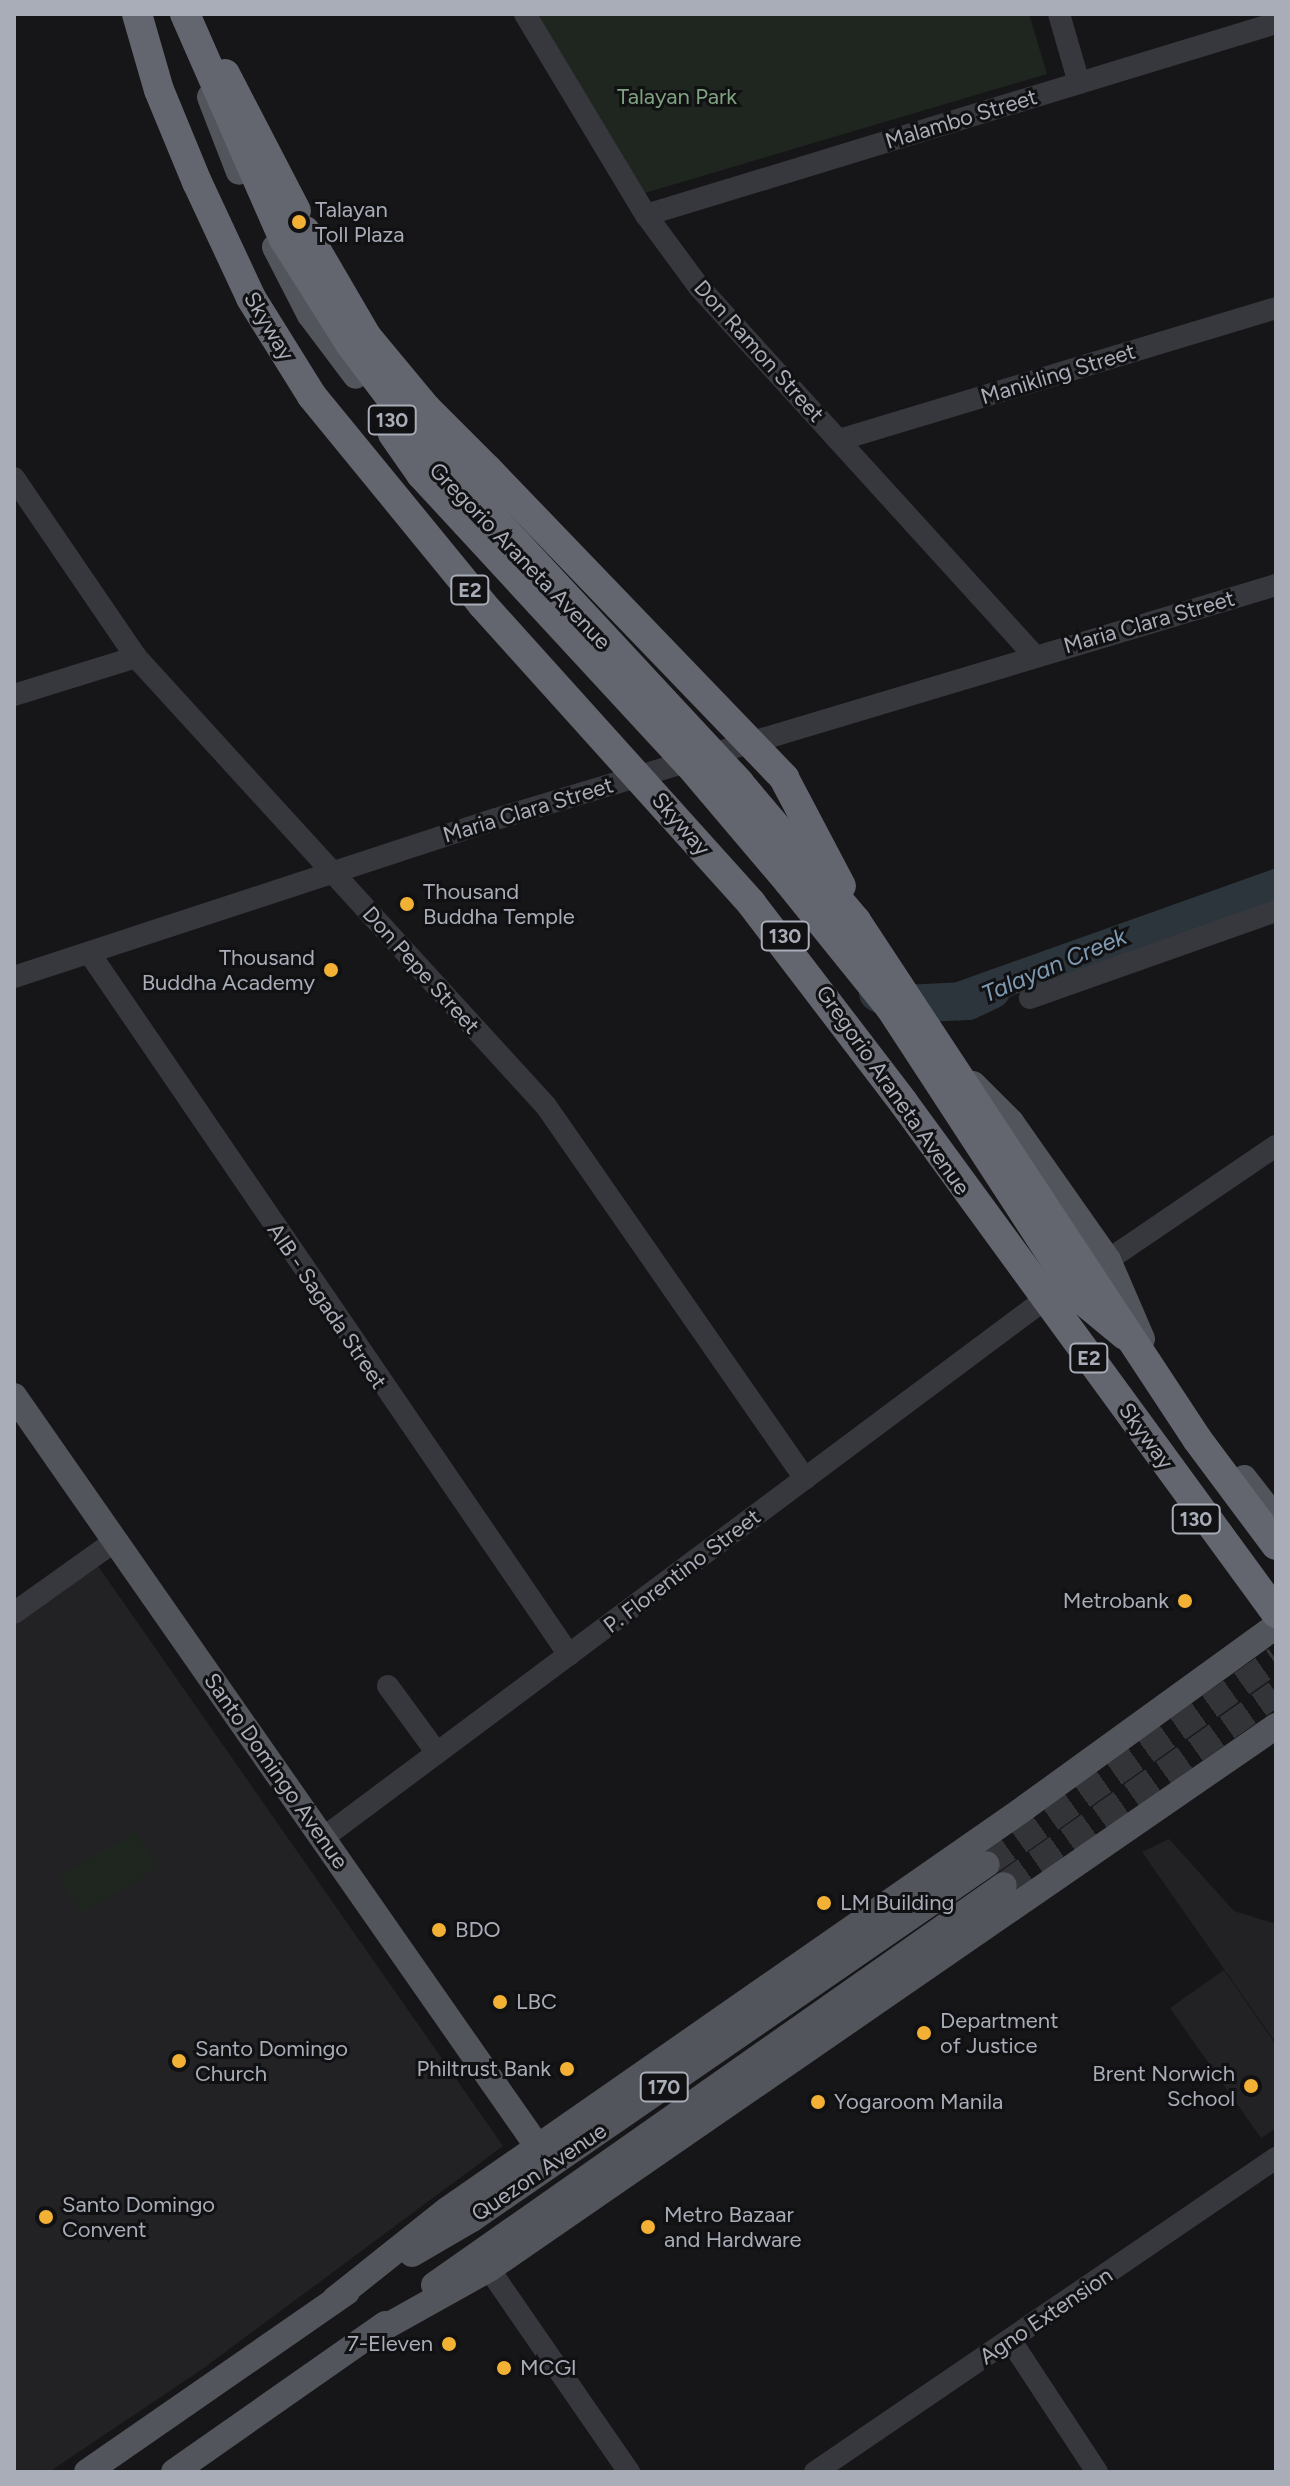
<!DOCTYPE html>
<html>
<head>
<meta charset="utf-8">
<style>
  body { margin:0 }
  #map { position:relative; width:1290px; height:2486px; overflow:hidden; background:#161618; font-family:Figtree,sans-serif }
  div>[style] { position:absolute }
  .built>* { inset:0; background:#222225 }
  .green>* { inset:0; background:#1e261f }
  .water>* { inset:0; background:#2c353c }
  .river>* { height:38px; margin:-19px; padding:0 19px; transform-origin:19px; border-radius:19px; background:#2c353c }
  .major-tunnel>* { height:26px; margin-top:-13px; transform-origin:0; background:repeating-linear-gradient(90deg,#333438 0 26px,transparent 0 39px) }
  .minor>* { height:22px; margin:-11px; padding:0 11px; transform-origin:11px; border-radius:11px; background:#37383d }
  .major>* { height:26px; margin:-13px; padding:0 13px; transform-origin:13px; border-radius:13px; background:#53555c }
  .highway>* { height:30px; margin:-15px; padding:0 15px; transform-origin:15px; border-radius:15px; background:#63666e }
  .highway-bridge>* { height:30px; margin:-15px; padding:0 15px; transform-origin:15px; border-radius:15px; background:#63666e }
  .dots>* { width:22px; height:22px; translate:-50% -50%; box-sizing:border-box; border:4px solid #111113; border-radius:50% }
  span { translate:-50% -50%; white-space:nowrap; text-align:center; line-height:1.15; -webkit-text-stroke:6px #111113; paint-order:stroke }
  .shield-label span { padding:2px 6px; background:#111113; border:2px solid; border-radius:6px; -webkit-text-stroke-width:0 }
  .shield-label { font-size:20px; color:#a8adb8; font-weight:700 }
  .park-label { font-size:22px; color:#7fa381 }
  .street-label { font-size:22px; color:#a8adb8 }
  .poi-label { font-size:22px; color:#a8adb8 }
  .left { translate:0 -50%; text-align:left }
  .right { translate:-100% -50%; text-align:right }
  .water-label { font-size:24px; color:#7f9bb3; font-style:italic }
  .frame { position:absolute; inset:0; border:16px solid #a8adb8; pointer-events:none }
</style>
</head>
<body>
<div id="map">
  <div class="built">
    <div style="clip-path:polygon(98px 1566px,503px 2146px,201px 2370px,49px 2472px,14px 2472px,14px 1626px)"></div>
    <div style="clip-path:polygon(1169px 1839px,1234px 1911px,1276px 1924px,1276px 2043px,1142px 1852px)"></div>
    <div style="clip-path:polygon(1224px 1970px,1276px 2045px,1276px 2128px,1261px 2138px,1170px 2008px)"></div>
  </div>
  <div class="green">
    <div style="clip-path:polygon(534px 14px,1029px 14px,1047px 74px,638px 195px)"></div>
    <div style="clip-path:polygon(135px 1831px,157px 1868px,81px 1914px,59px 1877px)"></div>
  </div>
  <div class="water">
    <div style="clip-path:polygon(1276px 868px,1276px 900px,1016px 994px,959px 1021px,934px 990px)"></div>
  </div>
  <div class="river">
    <div style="left:878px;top:993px;width:26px;rotate:25deg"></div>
    <div style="left:902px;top:1004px;width:66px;rotate:-2.6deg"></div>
    <div style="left:968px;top:1001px;width:26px;rotate:-25deg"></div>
  </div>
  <div class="major-tunnel">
    <div style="left:987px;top:1864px;width:354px;rotate:-35.3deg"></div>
    <div style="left:1004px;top:1885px;width:333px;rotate:-35.2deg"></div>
  </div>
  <div class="minor">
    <div style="left:525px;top:14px;width:235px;rotate:59deg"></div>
    <div style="left:646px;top:215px;width:89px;rotate:53.6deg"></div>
    <div style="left:699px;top:287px;width:499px;rotate:47.7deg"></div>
    <div style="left:1059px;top:14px;width:72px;rotate:73.8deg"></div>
    <div style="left:646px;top:215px;width:659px;rotate:-16.95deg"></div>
    <div style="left:839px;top:440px;width:457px;rotate:-16.8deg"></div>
    <div style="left:14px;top:478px;width:217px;rotate:55.7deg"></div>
    <div style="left:136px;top:657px;width:608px;rotate:47.6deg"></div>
    <div style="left:546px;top:1106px;width:454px;rotate:55.2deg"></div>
    <div style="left:14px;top:695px;width:128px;rotate:-17.3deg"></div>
    <div style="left:90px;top:954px;width:849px;rotate:55.65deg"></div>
    <div style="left:14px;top:977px;width:507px;rotate:-18.15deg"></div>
    <div style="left:496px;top:819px;width:814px;rotate:-16.7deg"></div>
    <div style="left:1030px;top:998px;width:261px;rotate:-19.5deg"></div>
    <div style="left:1108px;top:1260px;width:203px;rotate:-34.2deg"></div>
    <div style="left:14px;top:1613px;width:124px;rotate:-35.5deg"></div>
    <div style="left:388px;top:1686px;width:83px;rotate:53.8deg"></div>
    <div style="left:323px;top:1838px;width:895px;rotate:-36.73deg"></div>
    <div style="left:489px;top:2269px;width:247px;rotate:55.4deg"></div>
    <div style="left:1011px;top:2341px;width:157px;rotate:56.7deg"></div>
    <div style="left:815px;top:2472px;width:558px;rotate:-34.26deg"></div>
  </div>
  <div class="major">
    <div style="left:210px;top:97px;width:80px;rotate:68.9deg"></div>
    <div style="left:275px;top:247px;width:76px;rotate:62.8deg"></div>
    <div style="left:310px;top:315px;width:76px;rotate:53deg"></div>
    <div style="left:973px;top:1084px;width:54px;rotate:45deg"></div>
    <div style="left:1011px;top:1122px;width:169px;rotate:54.9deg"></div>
    <div style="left:1108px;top:1260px;width:86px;rotate:66.7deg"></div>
    <div style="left:14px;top:1396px;width:916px;rotate:55.1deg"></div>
    <div style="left:1244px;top:1478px;width:52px;rotate:52deg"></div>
    <div style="left:412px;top:2254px;width:69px;rotate:-30.3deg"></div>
    <div style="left:472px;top:2219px;width:625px;rotate:-34.58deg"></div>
    <div style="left:434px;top:2285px;width:696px;rotate:-35.06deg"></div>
    <div style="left:335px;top:2299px;width:143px;rotate:-38.5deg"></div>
    <div style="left:447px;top:2210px;width:697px;rotate:-34.83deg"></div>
    <div style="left:1019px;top:1812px;width:317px;rotate:-35.9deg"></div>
    <div style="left:371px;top:2335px;width:135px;rotate:-29.2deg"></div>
    <div style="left:489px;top:2269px;width:956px;rotate:-34.6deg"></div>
    <div style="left:87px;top:2472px;width:316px;rotate:-34.7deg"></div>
    <div style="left:174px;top:2472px;width:258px;rotate:-35deg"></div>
  </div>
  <div class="highway">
    <div style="left:225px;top:74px;width:154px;rotate:62.6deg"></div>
    <div style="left:305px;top:231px;width:123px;rotate:59.7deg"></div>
    <div style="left:367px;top:337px;width:92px;rotate:50.3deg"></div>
    <div style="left:426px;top:408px;width:86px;rotate:45deg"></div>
    <div style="left:789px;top:882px;width:161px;rotate:51.1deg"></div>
    <div style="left:890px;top:1007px;width:348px;rotate:56.9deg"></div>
    <div style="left:1080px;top:1298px;width:58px;rotate:39.4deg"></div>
    <div style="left:903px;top:1102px;width:633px;rotate:53.87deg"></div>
  </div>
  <div class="highway-bridge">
    <div style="left:137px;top:14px;width:79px;rotate:73.9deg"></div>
    <div style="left:159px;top:90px;width:100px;rotate:67.6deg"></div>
    <div style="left:197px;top:182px;width:128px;rotate:65deg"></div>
    <div style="left:251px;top:298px;width:115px;rotate:58.1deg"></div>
    <div style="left:312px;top:396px;width:269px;rotate:50.7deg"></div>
    <div style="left:482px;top:604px;width:402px;rotate:48deg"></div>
    <div style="left:751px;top:903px;width:250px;rotate:52.6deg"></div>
    <div style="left:185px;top:14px;width:246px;rotate:66.3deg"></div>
    <div style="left:284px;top:239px;width:125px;rotate:57.7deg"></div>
    <div style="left:351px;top:345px;width:131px;rotate:53deg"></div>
    <div style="left:430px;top:450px;width:454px;rotate:47.1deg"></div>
    <div style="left:739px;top:783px;width:181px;rotate:49.7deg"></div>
    <div style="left:856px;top:921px;width:620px;rotate:56.64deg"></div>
    <div style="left:1197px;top:1439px;width:132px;rotate:53.3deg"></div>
    <div style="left:393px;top:434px;width:49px;rotate:55deg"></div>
    <div style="left:421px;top:474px;width:395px;rotate:47.3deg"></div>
    <div style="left:689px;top:764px;width:155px;rotate:49.7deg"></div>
    <div style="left:487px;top:469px;width:429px;rotate:46.1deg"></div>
    <div style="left:784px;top:778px;width:122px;rotate:62.2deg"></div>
  </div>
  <div class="dots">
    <div style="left:299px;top:222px;background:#f2b134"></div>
    <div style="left:407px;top:904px;background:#f2b134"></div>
    <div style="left:331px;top:970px;background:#f2b134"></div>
    <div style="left:1185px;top:1601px;background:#f2b134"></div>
    <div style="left:824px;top:1903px;background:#f2b134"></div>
    <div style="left:439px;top:1930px;background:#f2b134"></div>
    <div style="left:500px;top:2002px;background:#f2b134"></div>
    <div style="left:924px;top:2033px;background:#f2b134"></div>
    <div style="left:179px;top:2061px;background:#f2b134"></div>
    <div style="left:567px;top:2069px;background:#f2b134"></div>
    <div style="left:1251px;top:2086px;background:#f2b134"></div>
    <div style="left:818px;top:2102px;background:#f2b134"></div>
    <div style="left:46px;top:2217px;background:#f2b134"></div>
    <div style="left:648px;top:2227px;background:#f2b134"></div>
    <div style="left:449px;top:2344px;background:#f2b134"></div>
    <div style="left:504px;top:2368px;background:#f2b134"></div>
  </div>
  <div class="shield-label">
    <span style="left:392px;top:420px">130</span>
    <span style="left:470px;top:590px">E2</span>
    <span style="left:785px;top:936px">130</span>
    <span style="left:1089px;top:1358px">E2</span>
    <span style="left:1196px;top:1519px">130</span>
    <span style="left:664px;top:2087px">170</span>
  </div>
  <div class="park-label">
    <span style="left:677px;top:97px">Talayan Park</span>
  </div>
  <div class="street-label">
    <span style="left:961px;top:119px;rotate:-17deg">Malambo Street</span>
    <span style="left:269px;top:326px;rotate:59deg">Skyway</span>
    <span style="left:759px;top:351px;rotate:48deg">Don Ramon Street</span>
    <span style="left:1058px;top:374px;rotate:-17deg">Manikling Street</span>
    <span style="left:520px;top:556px;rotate:46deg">Gregorio Araneta Avenue</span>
    <span style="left:1149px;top:622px;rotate:-16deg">Maria Clara Street</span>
    <span style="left:528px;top:810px;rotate:-17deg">Maria Clara Street</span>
    <span style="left:681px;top:824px;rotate:49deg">Skyway</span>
    <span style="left:421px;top:970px;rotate:48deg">Don Pepe Street</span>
    <span style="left:893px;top:1090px;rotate:55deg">Gregorio Araneta Avenue</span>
    <span style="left:327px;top:1306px;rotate:56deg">AIB - Sagada Street</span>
    <span style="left:1146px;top:1436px;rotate:54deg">Skyway</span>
    <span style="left:682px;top:1571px;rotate:-37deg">P. Florentino Street</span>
    <span style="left:276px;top:1771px;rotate:55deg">Santo Domingo Avenue</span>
    <span style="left:539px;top:2172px;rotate:-34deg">Quezon Avenue</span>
    <span style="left:1046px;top:2316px;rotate:-34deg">Agno Extension</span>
  </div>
  <div class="poi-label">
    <span class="left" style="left:315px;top:222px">Talayan<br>Toll Plaza</span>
    <span class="left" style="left:423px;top:904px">Thousand<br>Buddha Temple</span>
    <span class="right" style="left:315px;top:970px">Thousand<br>Buddha Academy</span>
    <span class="right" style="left:1169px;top:1601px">Metrobank</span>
    <span class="left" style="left:840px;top:1903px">LM Building</span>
    <span class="left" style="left:455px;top:1930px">BDO</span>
    <span class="left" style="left:516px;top:2002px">LBC</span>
    <span class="left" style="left:940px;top:2033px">Department<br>of Justice</span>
    <span class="left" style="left:195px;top:2061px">Santo Domingo<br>Church</span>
    <span class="right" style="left:551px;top:2069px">Philtrust Bank</span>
    <span class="right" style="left:1235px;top:2086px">Brent Norwich<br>School</span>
    <span class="left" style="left:834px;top:2102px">Yogaroom Manila</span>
    <span class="left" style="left:62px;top:2217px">Santo Domingo<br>Convent</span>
    <span class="left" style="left:664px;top:2227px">Metro Bazaar<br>and Hardware</span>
    <span class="right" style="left:433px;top:2344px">7-Eleven</span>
    <span class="left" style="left:520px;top:2368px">MCGI</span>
  </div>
  <div class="water-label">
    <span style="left:1054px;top:965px;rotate:-23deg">Talayan Creek</span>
  </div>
  <div class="frame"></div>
</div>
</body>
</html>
